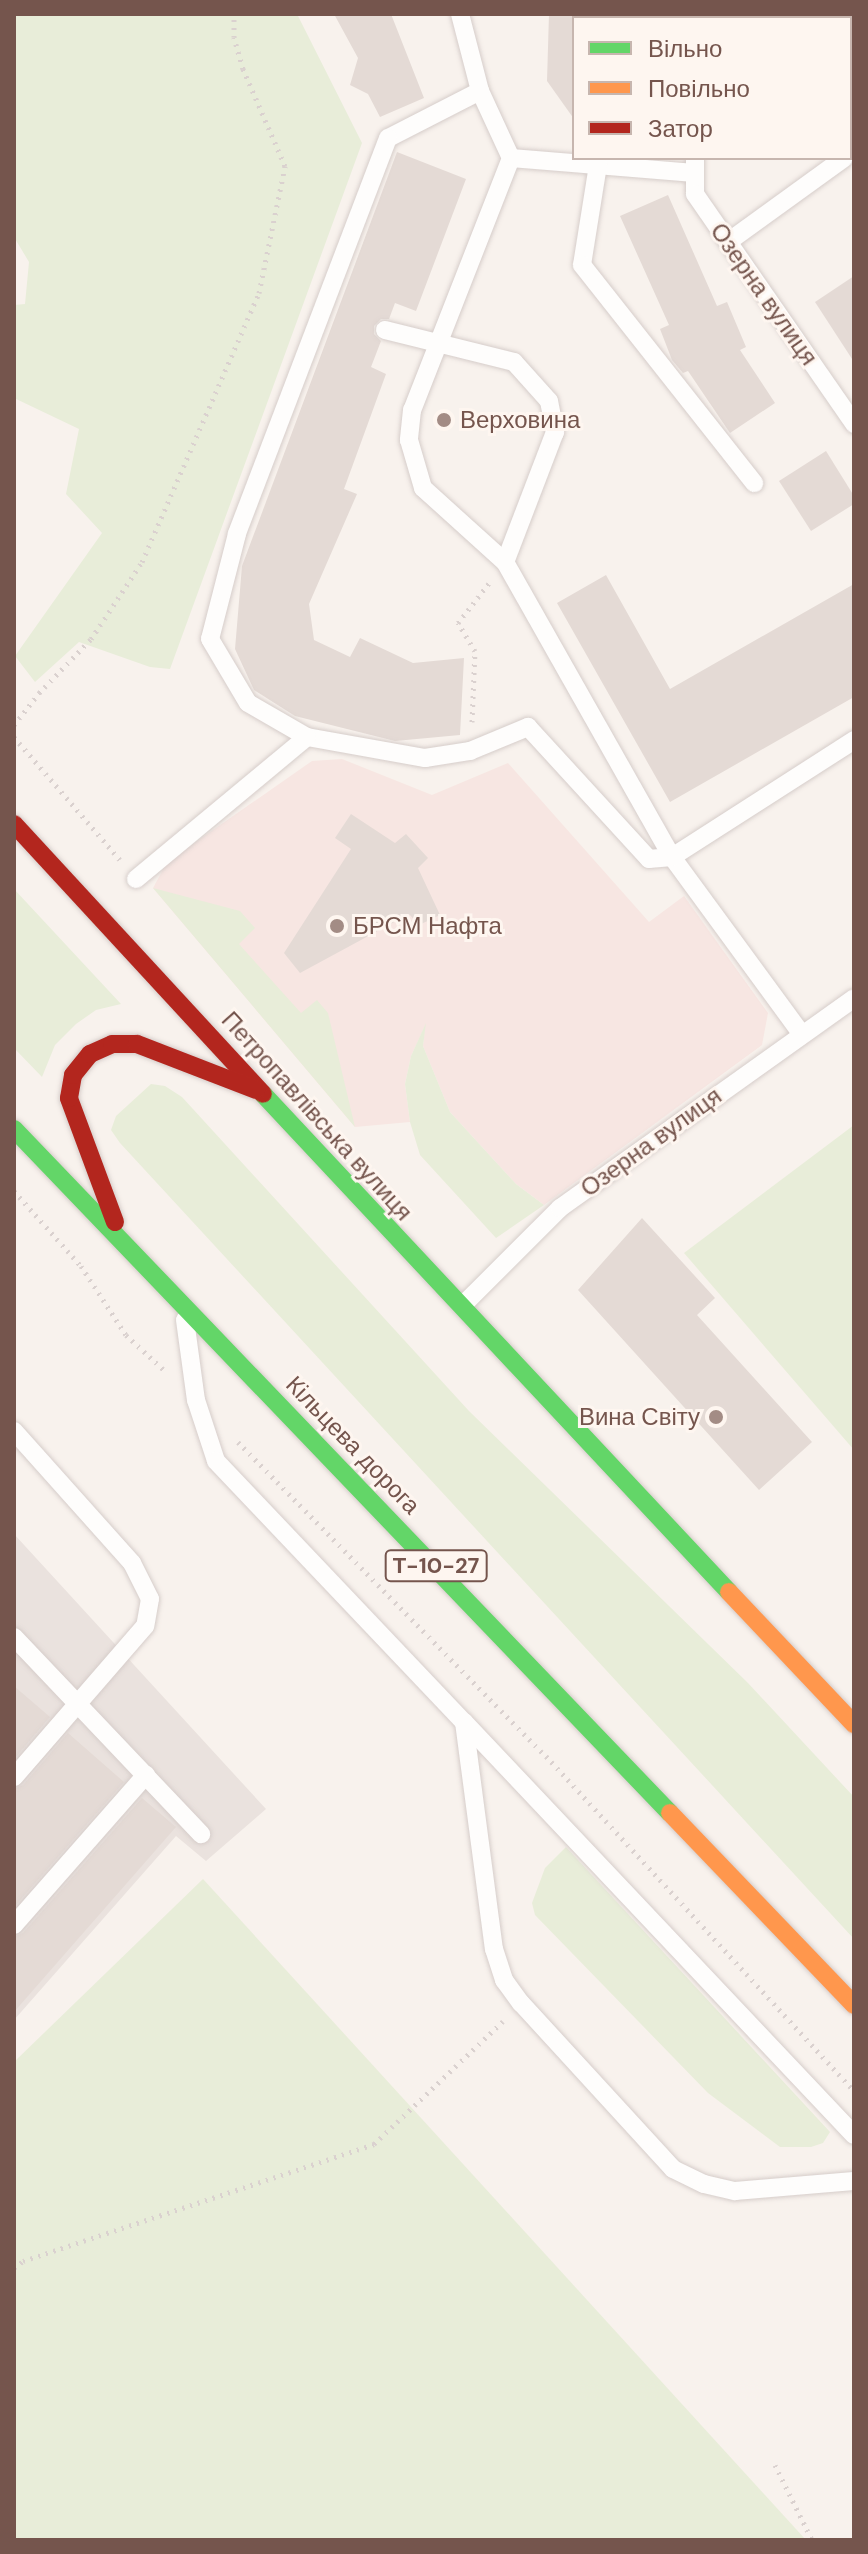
<!DOCTYPE html>
<html>
<head>
<meta charset="utf-8">
<style>
  body { margin:0 }
  #map { position:relative; width:868px; height:2554px; overflow:hidden; background:#f8f2ed; font-family:"DM Sans",sans-serif }
  div>[style] { position:absolute }
  .commercial>* { inset:0; background:#f7e6e2 }
  .industrial>* { inset:0; background:#eae2de }
  .green>* { inset:0; background:#e8edd9 }
  .building>* { inset:0; background:#e4dad5 }
  .path>* { height:5px; margin-top:-2.5px; transform-origin:0; background:repeating-linear-gradient(90deg,#dad1cf 0 2px,transparent 0 8px) }
  .roads { filter:drop-shadow(0 0 2px #d6cdca) drop-shadow(0 0 2px #d6cdca) }
  .lane>* { height:18px; margin:-9px; padding:0 9px; transform-origin:9px; border-radius:9px; background:#fefdfc }
  .fast>* { height:18px; margin:-9px; padding:0 9px; transform-origin:9px; border-radius:9px; background:#63d668 }
  .slow>* { height:18px; margin:-9px; padding:0 9px; transform-origin:9px; border-radius:9px; background:#ff974d }
  .jam>* { height:18px; margin:-9px; padding:0 9px; transform-origin:9px; border-radius:9px; background:#b3261e }
  .dots>* { width:22px; height:22px; translate:-50% -50%; box-sizing:border-box; border:4px solid #fef6f0; border-radius:50% }
  span { translate:-50% -50%; white-space:nowrap; text-align:center; line-height:1.15; -webkit-text-stroke:6px #fef6f0; paint-order:stroke }
  .shield-label span { padding:2px 6px; background:#fef6f0; border:2px solid; border-radius:6px; -webkit-text-stroke-width:0 }
  .shield-label { font-size:22px; color:#75554d; font-weight:700 }
  .street-label { font-size:24px; color:#75554d }
  .poi-label { font-size:24px; color:#75554d }
  .left { translate:0 -50%; text-align:left }
  .right { translate:-100% -50%; text-align:right }
  .frame { position:absolute; inset:0; border:16px solid #75554d; pointer-events:none }
  .legend { position:absolute; left:572px; top:16px; width:280px; height:144px; box-sizing:border-box; background:#fef6f0; border:2px solid #c7b6af; margin:0; padding:10px 14px; list-style:none; font-size:24px; color:#75554d }
  .legend li { display:flex; align-items:center; gap:16px; height:40px }
  .legend b { width:40px; border:2px solid #c7b6af }
</style>
</head>
<body>
<div id="map">
  <div class="commercial">
    <div style="clip-path:polygon(342px 759px,432px 795px,508px 763px,649px 922px,684px 896px,768px 1013px,762px 1045px,544px 1205px,516px 1184px,450px 1112px,423px 1046px,425px 1026px,411px 1056px,405px 1084px,410px 1122px,355px 1127px,153px 888px,167px 862px,312px 761px)"></div>
  </div>
  <div class="industrial">
    <div style="clip-path:polygon(14px 1534px,266px 1809px,206px 1861px,176px 1836px,14px 2020px)"></div>
  </div>
  <div class="green">
    <div style="clip-path:polygon(14px 14px,297px 14px,362px 143px,170px 669px,150px 667px,79px 642px,35px 682px,15px 656px,102px 533px,66px 494px,79px 429px,14px 398px,14px 305px,25px 304px,29px 262px,14px 237px)"></div>
    <div style="clip-path:polygon(153px 888px,240px 911px,255px 928px,239px 944px,301px 1013px,317px 1000px,328px 1013px,355px 1127px)"></div>
    <div style="clip-path:polygon(14px 889px,121px 1004px,96px 1010px,76px 1024px,55px 1045px,42px 1077px,14px 1048px)"></div>
    <div style="clip-path:polygon(426px 1023px,423px 1046px,450px 1112px,516px 1184px,544px 1205px,496px 1238px,420px 1155px,410px 1122px,405px 1084px,411px 1056px)"></div>
    <div style="clip-path:polygon(151px 1084px,165px 1086px,182px 1097px,469px 1411px,748px 1683px,854px 1797px,854px 1939px,120px 1143px,111px 1130px,116px 1116px)"></div>
    <div style="clip-path:polygon(854px 1125px,854px 1450px,684px 1253px)"></div>
    <div style="clip-path:polygon(566px 1847px,830px 2132px,823px 2143px,811px 2147px,780px 2147px,708px 2093px,535px 1915px,532px 1903px,545px 1868px)"></div>
    <div style="clip-path:polygon(203px 1879px,806px 2540px,14px 2540px,14px 2062px)"></div>
  </div>
  <div class="building">
    <div style="clip-path:polygon(334px 14px,391px 14px,424px 98px,380px 117px,368px 94px,350px 85px,358px 58px)"></div>
    <div style="clip-path:polygon(549px 14px,574px 14px,574px 119px,547px 81px)"></div>
    <div style="clip-path:polygon(397px 152px,466px 179px,416px 311px,395px 303px,389px 319px,381px 319px,374px 326px,374px 334px,381px 341px,371px 367px,386px 374px,344px 489px,357px 494px,309px 604px,314px 640px,350px 657px,360px 638px,413px 663px,464px 658px,460px 735px,395px 741px,295px 716px,254px 690px,235px 649px,242px 566px)"></div>
    <div style="clip-path:polygon(668px 195px,717px 306px,727px 302px,746px 347px,740px 350px,775px 403px,730px 433px,688px 371px,683px 373px,672px 360px,660px 329px,669px 325px,620px 216px)"></div>
    <div style="clip-path:polygon(854px 276px,854px 362px,815px 302px)"></div>
    <div style="clip-path:polygon(826px 451px,854px 496px,854px 504px,811px 531px,779px 481px)"></div>
    <div style="clip-path:polygon(606px 575px,670px 689px,854px 584px,854px 697px,670px 802px,557px 603px)"></div>
    <div style="clip-path:polygon(351px 814px,395px 843px,406px 834px,428px 858px,418px 868px,440px 915px,419px 925px,409px 914px,300px 973px,284px 953px,351px 849px,335px 838px)"></div>
    <div style="clip-path:polygon(642px 1218px,715px 1298px,697px 1315px,812px 1442px,759px 1490px,578px 1290px)"></div>
    <div style="clip-path:polygon(14px 1686px,50px 1717px,14px 1759px)"></div>
    <div style="clip-path:polygon(68px 1733px,124px 1782px,14px 1907px,14px 1789px,23px 1785px)"></div>
    <div style="clip-path:polygon(142px 1798px,176px 1827px,14px 2012px,14px 1937px,23px 1933px)"></div>
  </div>
  <div class="path">
    <div style="left:472px;top:722px;width:71px;rotate:-87.6deg"></div>
    <div style="left:475px;top:651px;width:33px;rotate:-121deg"></div>
    <div style="left:458px;top:623px;width:51px;rotate:-52.2deg"></div>
    <div style="left:14px;top:725px;width:41px;rotate:-52deg"></div>
    <div style="left:39px;top:693px;width:75px;rotate:-46.1deg"></div>
    <div style="left:91px;top:639px;width:92px;rotate:-56.5deg"></div>
    <div style="left:142px;top:562px;width:293px;rotate:-66.5deg"></div>
    <div style="left:259px;top:293px;width:130px;rotate:-78.4deg"></div>
    <div style="left:285px;top:166px;width:106px;rotate:-113.4deg"></div>
    <div style="left:243px;top:69px;width:33px;rotate:-106deg"></div>
    <div style="left:234px;top:37px;width:23px;rotate:-90deg"></div>
    <div style="left:14px;top:737px;width:162px;rotate:49.2deg"></div>
    <div style="left:14px;top:1191px;width:101px;rotate:48.2deg"></div>
    <div style="left:81px;top:1266px;width:82px;rotate:56.9deg"></div>
    <div style="left:126px;top:1335px;width:53px;rotate:42.7deg"></div>
    <div style="left:238px;top:1442px;width:440px;rotate:45.6deg"></div>
    <div style="left:546px;top:1756px;width:455px;rotate:47.4deg"></div>
    <div style="left:14px;top:2268px;width:11px;rotate:-38deg"></div>
    <div style="left:23px;top:2261px;width:370px;rotate:-18.4deg"></div>
    <div style="left:374px;top:2144px;width:178px;rotate:-43.6deg"></div>
    <div style="left:775px;top:2465px;width:84px;rotate:63.7deg"></div>
  </div>
  <div class="roads">
    <div class="lane">
      <div style="left:460px;top:14px;width:80px;rotate:75.4deg"></div>
      <div style="left:480px;top:91px;width:74px;rotate:65.2deg"></div>
      <div style="left:511px;top:158px;width:271px;rotate:111.4deg"></div>
      <div style="left:412px;top:410px;width:30px;rotate:96deg"></div>
      <div style="left:409px;top:440px;width:50px;rotate:73.7deg"></div>
      <div style="left:423px;top:488px;width:110px;rotate:42.1deg"></div>
      <div style="left:505px;top:562px;width:339px;rotate:60.5deg"></div>
      <div style="left:672px;top:857px;width:218px;rotate:53.8deg"></div>
      <div style="left:699px;top:18px;width:4px;rotate:-90deg"></div>
      <div style="left:480px;top:91px;width:103px;rotate:152.9deg"></div>
      <div style="left:388px;top:138px;width:424px;rotate:110.9deg"></div>
      <div style="left:237px;top:534px;width:108px;rotate:104.4deg"></div>
      <div style="left:210px;top:639px;width:74px;rotate:59.3deg"></div>
      <div style="left:248px;top:703px;width:68px;rotate:30deg"></div>
      <div style="left:307px;top:737px;width:120px;rotate:10.1deg"></div>
      <div style="left:425px;top:758px;width:46px;rotate:-8.8deg"></div>
      <div style="left:470px;top:751px;width:63px;rotate:-22.5deg"></div>
      <div style="left:528px;top:727px;width:179px;rotate:47.5deg"></div>
      <div style="left:649px;top:859px;width:23px;rotate:-5deg"></div>
      <div style="left:672px;top:857px;width:216px;rotate:-32.7deg"></div>
      <div style="left:511px;top:158px;width:184px;rotate:4.7deg"></div>
      <div style="left:695px;top:158px;width:36px;rotate:90deg"></div>
      <div style="left:695px;top:194px;width:280px;rotate:55.3deg"></div>
      <div style="left:598px;top:165px;width:101px;rotate:99.1deg"></div>
      <div style="left:582px;top:265px;width:278px;rotate:51.7deg"></div>
      <div style="left:728px;top:242px;width:143px;rotate:-35.9deg"></div>
      <div style="left:385px;top:330px;width:133px;rotate:13.9deg"></div>
      <div style="left:514px;top:362px;width:52px;rotate:48.1deg"></div>
      <div style="left:549px;top:401px;width:32px;rotate:79deg"></div>
      <div style="left:555px;top:432px;width:139px;rotate:111deg"></div>
      <div style="left:136px;top:879px;width:222px;rotate:-39.7deg"></div>
      <div style="left:463px;top:1305px;width:137px;rotate:-45deg"></div>
      <div style="left:560px;top:1208px;width:361px;rotate:-35.5deg"></div>
      <div style="left:185px;top:1320px;width:81px;rotate:82.2deg"></div>
      <div style="left:196px;top:1400px;width:64px;rotate:71.8deg"></div>
      <div style="left:216px;top:1461px;width:360px;rotate:46.5deg"></div>
      <div style="left:464px;top:1722px;width:229px;rotate:82.5deg"></div>
      <div style="left:494px;top:1949px;width:33px;rotate:72deg"></div>
      <div style="left:504px;top:1980px;width:29px;rotate:54deg"></div>
      <div style="left:521px;top:2003px;width:225px;rotate:47.5deg"></div>
      <div style="left:673px;top:2169px;width:34px;rotate:26deg"></div>
      <div style="left:704px;top:2184px;width:32px;rotate:13deg"></div>
      <div style="left:735px;top:2191px;width:119px;rotate:-4.8deg"></div>
      <div style="left:14px;top:1431px;width:177px;rotate:48.2deg"></div>
      <div style="left:132px;top:1563px;width:40px;rotate:63.4deg"></div>
      <div style="left:150px;top:1599px;width:27px;rotate:100deg"></div>
      <div style="left:145px;top:1626px;width:200px;rotate:130.9deg"></div>
      <div style="left:14px;top:1637px;width:272px;rotate:46.5deg"></div>
      <div style="left:464px;top:1722px;width:568px;rotate:46.64deg"></div>
      <div style="left:14px;top:1925px;width:200px;rotate:-48.7deg"></div>
    </div>
    <div class="fast">
      <div style="left:263px;top:1094px;width:682px;rotate:46.9deg"></div>
      <div style="left:14px;top:1129px;width:948px;rotate:46.2deg"></div>
    </div>
    <div class="slow">
      <div style="left:729px;top:1592px;width:182px;rotate:46.6deg"></div>
      <div style="left:670px;top:1813px;width:266px;rotate:46.2deg"></div>
    </div>
    <div class="jam">
      <div style="left:14px;top:824px;width:367px;rotate:47.3deg"></div>
      <div style="left:115px;top:1222px;width:132px;rotate:-110.4deg"></div>
      <div style="left:69px;top:1098px;width:23px;rotate:-80deg"></div>
      <div style="left:73px;top:1075px;width:27px;rotate:-51deg"></div>
      <div style="left:90px;top:1054px;width:24px;rotate:-24deg"></div>
      <div style="left:112px;top:1044px;width:25px"></div>
      <div style="left:137px;top:1044px;width:128px;rotate:21.1deg"></div>
    </div>
  </div>
  <div class="dots">
    <div style="left:444px;top:420px;background:#a38c85"></div>
    <div style="left:337px;top:926px;background:#a38c85"></div>
    <div style="left:716px;top:1417px;background:#a38c85"></div>
  </div>
  <div class="shield-label">
    <span style="left:436px;top:1566px">Т-10-27</span>
  </div>
  <div class="street-label">
    <span style="left:764px;top:294px;rotate:55deg">Озерна вулиця</span>
    <span style="left:317px;top:1116px;rotate:48deg">Петропавлівська вулиця</span>
    <span style="left:651px;top:1142px;rotate:-36deg">Озерна вулиця</span>
    <span style="left:353px;top:1445px;rotate:46deg">Кільцева дорога</span>
  </div>
  <div class="poi-label">
    <span class="left" style="left:460px;top:420px">Верховина</span>
    <span class="left" style="left:353px;top:926px">БРСМ Нафта</span>
    <span class="right" style="left:700px;top:1417px">Вина Світу</span>
  </div>
  <div class="frame"></div>
  <ul class="legend">
  <li><b style="height:10px;background:#63d668"></b>Вільно</li>
  <li><b style="height:10px;background:#ff974d"></b>Повільно</li>
  <li><b style="height:10px;background:#b3261e"></b>Затор</li>
  </ul>
</div>
</body>
</html>
